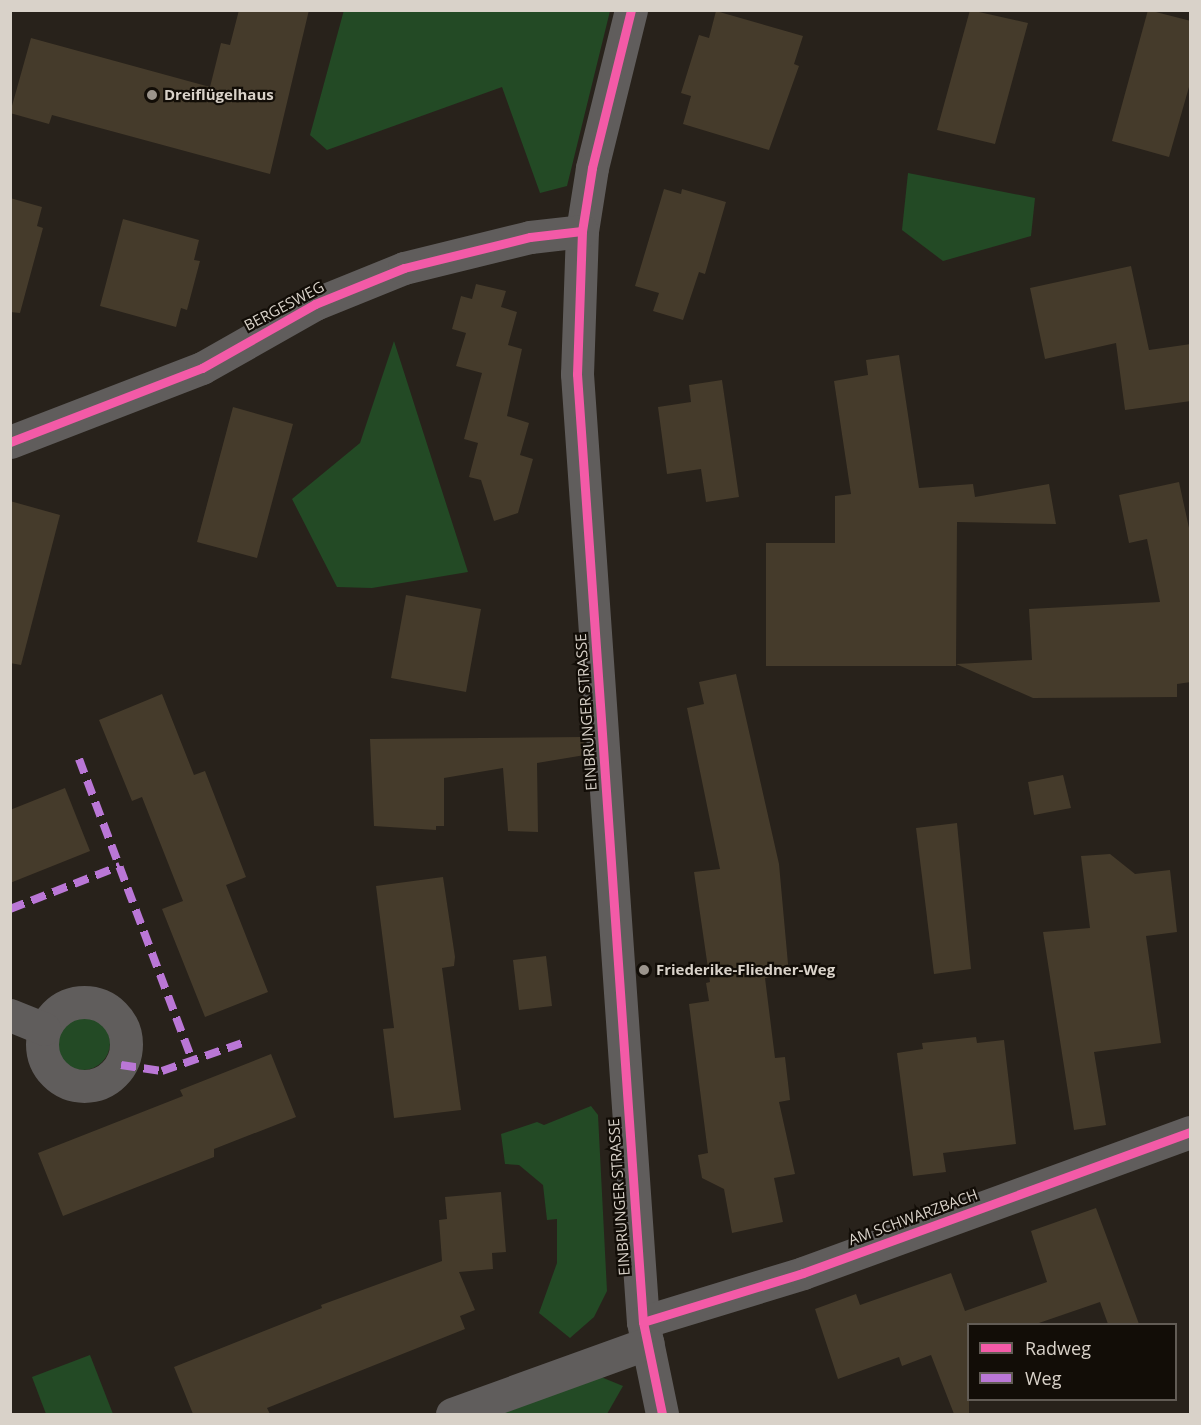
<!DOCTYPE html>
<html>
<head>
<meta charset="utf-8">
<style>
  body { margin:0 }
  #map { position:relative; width:1201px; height:1425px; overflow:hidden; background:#28221b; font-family:"Open Sans",sans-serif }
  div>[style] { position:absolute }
  .green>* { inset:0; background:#234a25 }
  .round { border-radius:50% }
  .building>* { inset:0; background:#453b2b }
  .minor>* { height:33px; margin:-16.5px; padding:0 16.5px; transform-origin:16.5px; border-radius:16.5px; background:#605d5c }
  .minor>.ring { margin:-16.5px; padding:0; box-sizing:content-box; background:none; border:33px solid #605d5c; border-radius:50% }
  .quiet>* { height:8px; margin-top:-4px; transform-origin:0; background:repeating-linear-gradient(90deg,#ba77d6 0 15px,transparent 0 23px) }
  .cycleway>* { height:9px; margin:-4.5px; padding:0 4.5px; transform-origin:4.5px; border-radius:4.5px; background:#f35aa7 }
  .dots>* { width:16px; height:16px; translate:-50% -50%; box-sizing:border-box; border:3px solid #120d07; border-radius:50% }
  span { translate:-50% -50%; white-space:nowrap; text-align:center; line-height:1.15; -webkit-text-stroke:4.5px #120d07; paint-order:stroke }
  .poi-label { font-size:15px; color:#d9d2c9; font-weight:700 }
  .left { translate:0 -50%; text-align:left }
  .street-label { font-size:15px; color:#d9d2c9 }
  .frame { position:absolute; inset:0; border:12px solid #d9d2c9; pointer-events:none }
  .legend { position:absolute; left:967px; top:1323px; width:210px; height:78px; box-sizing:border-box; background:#120d07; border:2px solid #625c55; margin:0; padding:8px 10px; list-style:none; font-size:18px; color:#d9d2c9 }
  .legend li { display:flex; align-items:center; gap:12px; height:30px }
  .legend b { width:30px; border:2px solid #625c55 }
</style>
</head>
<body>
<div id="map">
  <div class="green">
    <div style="clip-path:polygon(344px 10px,610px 11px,567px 186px,540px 193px,502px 87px,327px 150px,310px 135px)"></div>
    <div style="clip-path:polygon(908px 173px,1035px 198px,1031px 236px,943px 261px,902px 230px)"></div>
    <div style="clip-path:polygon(394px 341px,468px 572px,372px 588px,337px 587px,292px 499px,360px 443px)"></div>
    <div class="round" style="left:56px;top:1016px;width:54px;height:54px"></div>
    <div style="clip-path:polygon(591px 1106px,598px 1115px,607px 1291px,594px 1317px,570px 1338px,539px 1313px,557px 1263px,557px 1219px,547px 1220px,543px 1185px,519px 1165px,505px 1164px,501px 1134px,537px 1122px,544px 1125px)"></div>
    <div style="clip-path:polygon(90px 1355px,113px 1414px,46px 1414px,32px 1377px)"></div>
    <div style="clip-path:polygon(596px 1375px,623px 1386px,607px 1414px,493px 1414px)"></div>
  </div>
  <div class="building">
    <div style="clip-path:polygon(239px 10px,309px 10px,270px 174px,52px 115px,49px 124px,10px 113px,31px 38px,210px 87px,221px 43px,230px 45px)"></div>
    <div style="clip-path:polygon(970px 10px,1028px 23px,995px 144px,937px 130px)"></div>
    <div style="clip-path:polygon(1148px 10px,1191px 21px,1191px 80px,1169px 157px,1112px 141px)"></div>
    <div style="clip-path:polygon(716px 11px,803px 36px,794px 64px,799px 66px,769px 150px,683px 124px,691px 96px,681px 93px,699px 35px,709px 38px)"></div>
    <div style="clip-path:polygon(664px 189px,681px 194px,682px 189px,726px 202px,705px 274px,699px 272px,683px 320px,653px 311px,659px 293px,635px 286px)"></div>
    <div style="clip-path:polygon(10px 198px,42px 207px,37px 226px,43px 228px,20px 313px,10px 312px)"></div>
    <div style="clip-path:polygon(123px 219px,199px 240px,194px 260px,200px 261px,187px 310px,181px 308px,176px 327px,100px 306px)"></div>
    <div style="clip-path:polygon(1131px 266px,1149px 350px,1191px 344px,1191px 401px,1125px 410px,1116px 343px,1045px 359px,1030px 288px)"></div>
    <div style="clip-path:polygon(476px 284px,506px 291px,501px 307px,517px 312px,508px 345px,522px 349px,507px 416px,529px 423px,520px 455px,533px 459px,518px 513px,494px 521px,481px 480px,469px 477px,478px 443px,464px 439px,482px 373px,456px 366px,466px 333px,452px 329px,461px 296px,472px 299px)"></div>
    <div style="clip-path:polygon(899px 355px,919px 488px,973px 484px,975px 497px,1049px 484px,1056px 524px,957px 522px,956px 666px,766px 666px,766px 543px,835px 543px,835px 496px,851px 494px,834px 381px,868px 375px,866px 360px)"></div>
    <div style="clip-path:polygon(722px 380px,739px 497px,706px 502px,701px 469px,667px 474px,658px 407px,691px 402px,689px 385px)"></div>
    <div style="clip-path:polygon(233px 407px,293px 424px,257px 558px,197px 542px)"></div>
    <div style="clip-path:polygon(1179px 482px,1191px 537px,1191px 682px,1177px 684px,1177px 697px,1033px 698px,956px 664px,1032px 660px,1029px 609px,1160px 602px,1147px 539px,1129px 543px,1119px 495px)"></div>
    <div style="clip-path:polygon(10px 501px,60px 515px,21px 665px,10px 663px)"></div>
    <div style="clip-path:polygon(406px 595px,481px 609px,466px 692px,391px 678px)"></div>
    <div style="clip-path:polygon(736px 674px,779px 864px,789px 975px,765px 978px,775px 1058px,785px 1057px,790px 1100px,779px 1102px,795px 1174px,774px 1178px,783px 1222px,732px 1233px,724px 1189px,702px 1178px,698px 1155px,708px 1153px,689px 1004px,709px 1001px,706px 983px,710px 982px,694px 872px,720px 869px,687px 708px,704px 704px,699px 682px)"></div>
    <div style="clip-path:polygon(162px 694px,194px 775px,205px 771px,246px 877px,226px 885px,268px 992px,205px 1017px,162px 909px,183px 901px,142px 797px,132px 801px,99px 720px)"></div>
    <div style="clip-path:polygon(583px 737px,585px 755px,537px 763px,538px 832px,508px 831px,503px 768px,444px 778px,444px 826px,436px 826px,436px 830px,374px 826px,370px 739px)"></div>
    <div style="clip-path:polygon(1063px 775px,1071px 808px,1034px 815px,1028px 782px)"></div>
    <div style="clip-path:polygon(65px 788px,90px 851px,10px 883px,10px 810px)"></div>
    <div style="clip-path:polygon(957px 823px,971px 969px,934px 974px,916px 828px)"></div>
    <div style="clip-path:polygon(1110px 854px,1135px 874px,1170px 870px,1177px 932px,1146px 936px,1161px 1043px,1094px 1052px,1106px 1125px,1074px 1130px,1043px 932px,1090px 928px,1081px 856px)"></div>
    <div style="clip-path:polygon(443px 877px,455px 957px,454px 966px,442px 968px,461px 1110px,394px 1118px,383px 1029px,394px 1028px,376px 886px)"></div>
    <div style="clip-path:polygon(546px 956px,552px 1006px,519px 1010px,513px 960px)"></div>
    <div style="clip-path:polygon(976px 1037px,977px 1043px,1004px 1040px,1016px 1144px,943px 1153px,946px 1172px,913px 1176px,897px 1053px,923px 1049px,922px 1043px)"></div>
    <div style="clip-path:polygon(271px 1054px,296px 1117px,214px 1149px,214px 1157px,63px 1216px,38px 1153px,183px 1096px,180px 1090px)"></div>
    <div style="clip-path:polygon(501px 1192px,506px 1252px,492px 1253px,493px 1269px,459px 1272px,475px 1310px,460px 1316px,465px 1329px,267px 1408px,270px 1414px,193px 1414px,174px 1367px,322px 1308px,321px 1305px,442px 1261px,439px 1220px,447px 1219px,445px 1197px)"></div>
    <div style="clip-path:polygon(1096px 1208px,1139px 1324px,1108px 1324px,1100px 1302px,1036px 1324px,969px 1324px,969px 1414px,954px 1414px,931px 1355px,902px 1366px,899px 1357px,838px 1379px,815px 1309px,856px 1294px,860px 1305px,951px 1273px,965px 1311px,1047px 1282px,1031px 1231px)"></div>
  </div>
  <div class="minor">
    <div style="left:631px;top:10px;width:163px;rotate:103.9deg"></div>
    <div style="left:592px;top:168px;width:64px;rotate:99deg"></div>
    <div style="left:582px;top:231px;width:143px;rotate:92deg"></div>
    <div style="left:577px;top:374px;width:950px;rotate:86.02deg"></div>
    <div style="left:643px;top:1322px;width:94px;rotate:78.3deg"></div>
    <div style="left:10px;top:442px;width:206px;rotate:-21.1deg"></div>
    <div style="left:202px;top:368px;width:130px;rotate:-29.5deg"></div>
    <div style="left:315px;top:304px;width:96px;rotate:-22deg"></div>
    <div style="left:404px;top:268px;width:130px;rotate:-13.8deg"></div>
    <div style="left:530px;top:237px;width:52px;rotate:-6.6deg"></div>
    <div class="ring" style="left:42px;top:1002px;width:51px;height:51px"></div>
    <div style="left:10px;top:1015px;width:37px;rotate:22deg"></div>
    <div style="left:643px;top:1322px;width:167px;rotate:-17deg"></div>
    <div style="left:803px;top:1273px;width:412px;rotate:-20deg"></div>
    <div style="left:452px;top:1414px;width:208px;rotate:-19.9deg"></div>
  </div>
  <div class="quiet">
    <div style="left:79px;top:759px;width:322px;rotate:69.4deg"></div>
    <div style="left:10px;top:909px;width:118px;rotate:-21.4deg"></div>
    <div style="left:121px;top:1065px;width:41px;rotate:8.3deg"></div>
    <div style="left:162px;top:1071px;width:85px;rotate:-19.3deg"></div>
  </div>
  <div class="cycleway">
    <div style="left:631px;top:10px;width:163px;rotate:103.9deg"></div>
    <div style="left:592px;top:168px;width:64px;rotate:99deg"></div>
    <div style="left:582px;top:231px;width:143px;rotate:92deg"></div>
    <div style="left:577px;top:374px;width:950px;rotate:86.02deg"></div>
    <div style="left:643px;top:1322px;width:94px;rotate:78.3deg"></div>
    <div style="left:10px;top:442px;width:206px;rotate:-21.1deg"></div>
    <div style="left:202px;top:368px;width:130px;rotate:-29.5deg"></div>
    <div style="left:315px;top:304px;width:96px;rotate:-22deg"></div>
    <div style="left:404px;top:268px;width:130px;rotate:-13.8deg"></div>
    <div style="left:530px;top:237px;width:52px;rotate:-6.6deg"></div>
    <div style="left:643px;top:1322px;width:167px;rotate:-17deg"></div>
    <div style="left:803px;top:1273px;width:412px;rotate:-20deg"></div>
  </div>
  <div class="dots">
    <div style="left:152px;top:95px;background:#9b948c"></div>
    <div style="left:644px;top:970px;background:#9b948c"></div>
  </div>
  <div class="poi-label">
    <span class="left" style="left:164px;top:95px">Dreiflügelhaus</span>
    <span class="left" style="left:656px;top:970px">Friederike-Fliedner-Weg</span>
  </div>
  <div class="street-label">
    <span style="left:284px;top:306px;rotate:-28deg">BERGESWEG</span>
    <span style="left:586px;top:712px;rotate:-94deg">EINBRUNGER STRASSE</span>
    <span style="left:619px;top:1197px;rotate:-94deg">EINBRUNGER STRASSE</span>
    <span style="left:913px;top:1217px;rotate:-20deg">AM SCHWARZBACH</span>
  </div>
  <div class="frame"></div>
  <ul class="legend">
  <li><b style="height:8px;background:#f35aa7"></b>Radweg</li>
  <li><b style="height:8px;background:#ba77d6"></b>Weg</li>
  </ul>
</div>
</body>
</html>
